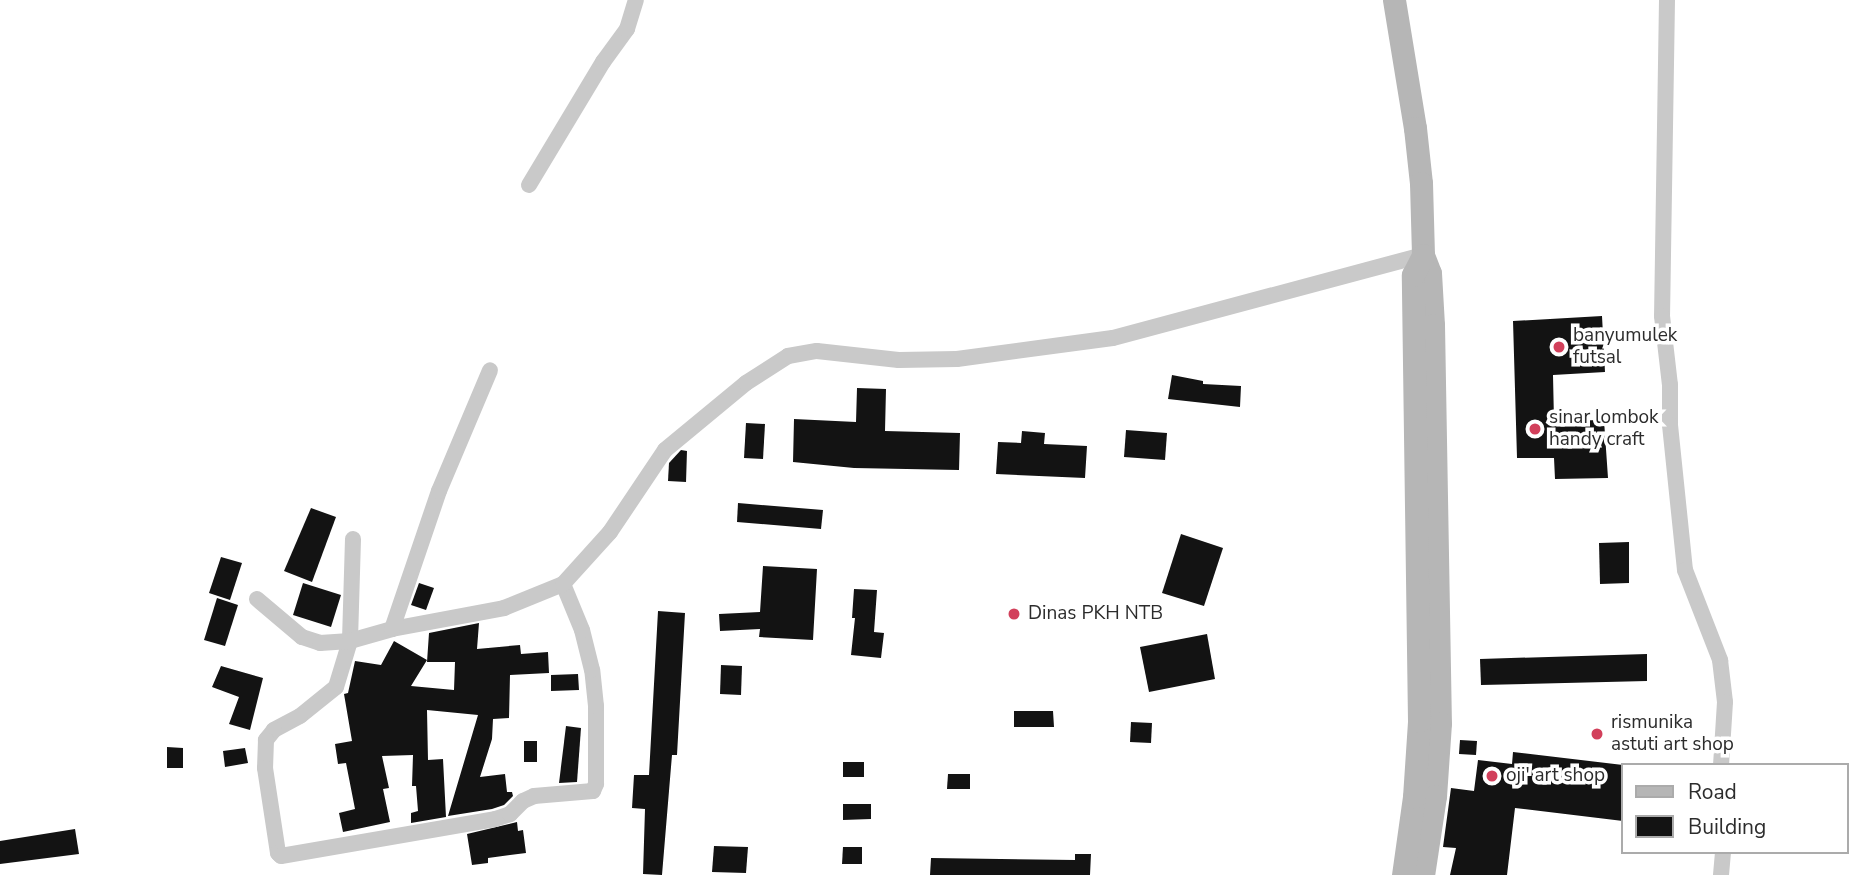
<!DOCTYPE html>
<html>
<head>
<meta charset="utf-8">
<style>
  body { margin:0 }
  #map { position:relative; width:1870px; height:875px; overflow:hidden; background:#fff; font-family:"Nunito Sans",sans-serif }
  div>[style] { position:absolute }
  .building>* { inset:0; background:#131313 }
  .minor>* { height:16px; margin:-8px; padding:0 8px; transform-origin:8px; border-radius:8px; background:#c9c9c9 }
  .secondary>* { height:23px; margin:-11.5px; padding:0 11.5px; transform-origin:11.5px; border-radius:11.5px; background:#b6b6b6 }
  .dots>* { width:19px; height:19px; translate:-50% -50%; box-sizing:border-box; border:4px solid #fff; border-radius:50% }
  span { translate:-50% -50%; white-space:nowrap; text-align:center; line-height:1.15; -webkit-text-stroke:7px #fff; paint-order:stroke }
  .poi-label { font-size:19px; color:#2c2c2c }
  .left { translate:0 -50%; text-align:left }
  .legend { position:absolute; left:1621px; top:763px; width:228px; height:91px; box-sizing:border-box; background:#fff; border:2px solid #ababab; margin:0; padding:9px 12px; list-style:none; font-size:21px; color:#2c2c2c }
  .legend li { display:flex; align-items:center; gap:14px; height:35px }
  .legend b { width:35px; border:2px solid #ababab }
</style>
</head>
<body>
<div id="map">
  <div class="building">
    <div style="clip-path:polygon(1602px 316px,1605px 372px,1553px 375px,1554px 421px,1604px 420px,1608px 478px,1555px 479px,1554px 458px,1517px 458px,1513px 321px)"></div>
    <div style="clip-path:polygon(1172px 375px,1203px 381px,1203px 384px,1241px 386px,1240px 407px,1168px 399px)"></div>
    <div style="clip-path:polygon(857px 388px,886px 389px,885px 431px,960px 433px,959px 470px,854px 468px,793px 462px,794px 419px,856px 422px)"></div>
    <div style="clip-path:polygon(746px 423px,765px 424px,763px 459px,744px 458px)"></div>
    <div style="clip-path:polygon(1126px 430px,1167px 433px,1165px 460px,1124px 457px)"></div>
    <div style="clip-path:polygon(1022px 431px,1045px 433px,1044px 444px,1087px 446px,1085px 478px,996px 474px,998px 442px,1021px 443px)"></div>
    <div style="clip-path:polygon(681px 450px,687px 451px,686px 482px,668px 481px,669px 463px)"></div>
    <div style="clip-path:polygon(738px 503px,823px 510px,821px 529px,737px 522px)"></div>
    <div style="clip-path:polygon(311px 508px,336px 517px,312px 582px,284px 571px)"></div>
    <div style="clip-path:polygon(1181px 534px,1223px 548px,1204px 606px,1162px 593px)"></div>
    <div style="clip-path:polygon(1629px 542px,1629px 583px,1600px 584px,1599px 543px)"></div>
    <div style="clip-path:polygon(221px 557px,242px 563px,230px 600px,209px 593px)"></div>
    <div style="clip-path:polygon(763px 566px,817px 569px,813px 640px,759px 637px,760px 629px,720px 631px,719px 614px,760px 612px)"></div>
    <div style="clip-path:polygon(303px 583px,341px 595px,331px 627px,293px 615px)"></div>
    <div style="clip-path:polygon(419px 583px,434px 588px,426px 610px,411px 605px)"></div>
    <div style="clip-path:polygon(854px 589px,877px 590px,874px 632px,884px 633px,881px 658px,851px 655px,855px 618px,852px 618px)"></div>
    <div style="clip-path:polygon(217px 598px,238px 605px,225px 646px,204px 640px)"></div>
    <div style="clip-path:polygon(658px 611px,685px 613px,677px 755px,672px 755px,662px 875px,643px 874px,645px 809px,632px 808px,634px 775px,649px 775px)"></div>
    <div style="clip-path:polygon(479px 623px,477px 649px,520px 645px,521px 654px,548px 652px,549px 673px,510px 675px,509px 718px,493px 719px,492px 739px,480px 777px,505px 774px,507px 792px,512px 792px,513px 796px,504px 805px,492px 809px,448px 816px,478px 715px,427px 710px,428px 760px,443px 759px,446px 817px,411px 823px,411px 813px,418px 811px,416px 786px,412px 786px,413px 755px,382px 756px,389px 788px,383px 789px,390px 822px,343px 832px,339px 813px,355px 809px,346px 763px,338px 764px,335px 744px,352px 741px,344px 694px,348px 693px,355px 661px,381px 665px,394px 641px,427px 660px,411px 686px,454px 690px,455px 662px,427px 662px,429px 633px)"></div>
    <div style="clip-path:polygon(1207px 634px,1215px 679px,1149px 692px,1140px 647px)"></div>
    <div style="clip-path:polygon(1647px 654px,1647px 681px,1481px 685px,1480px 659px)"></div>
    <div style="clip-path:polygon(721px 665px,742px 666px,741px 695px,720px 694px)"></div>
    <div style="clip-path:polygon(221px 666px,263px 678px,250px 730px,229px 724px,239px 697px,212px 687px)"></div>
    <div style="clip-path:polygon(578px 674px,579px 690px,551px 691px,551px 675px)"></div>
    <div style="clip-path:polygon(1014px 711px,1053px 711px,1054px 727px,1014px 727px)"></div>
    <div style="clip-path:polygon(1131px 722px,1152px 723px,1151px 743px,1130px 742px)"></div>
    <div style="clip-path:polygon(566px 726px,581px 728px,577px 782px,559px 783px)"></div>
    <div style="clip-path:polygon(1460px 740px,1477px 741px,1476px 755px,1459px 754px)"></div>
    <div style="clip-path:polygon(524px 741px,537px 741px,537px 762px,524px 762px)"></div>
    <div style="clip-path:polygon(167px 747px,183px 748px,183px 768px,167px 768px)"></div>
    <div style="clip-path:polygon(245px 748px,248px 763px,225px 767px,223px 751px)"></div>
    <div style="clip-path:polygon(1513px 752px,1623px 765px,1623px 821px,1515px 808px,1507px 875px,1450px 875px,1456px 848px,1443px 847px,1451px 788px,1474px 791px,1478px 760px,1512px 764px)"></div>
    <div style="clip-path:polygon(843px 762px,864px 762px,864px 777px,843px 777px)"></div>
    <div style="clip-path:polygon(948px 774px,970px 774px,970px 789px,947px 789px)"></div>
    <div style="clip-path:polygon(843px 804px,871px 804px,871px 819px,843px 820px)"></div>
    <div style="clip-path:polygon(517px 822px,518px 831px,523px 830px,526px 853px,488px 858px,488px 863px,472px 865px,467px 834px)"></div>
    <div style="clip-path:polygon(75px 829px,79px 854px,0 864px,0 841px)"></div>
    <div style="clip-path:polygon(714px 846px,748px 847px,746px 873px,712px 872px)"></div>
    <div style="clip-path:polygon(843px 847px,862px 847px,862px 864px,842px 864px)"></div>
    <div style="clip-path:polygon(1075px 854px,1091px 854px,1090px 875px,930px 875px,931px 858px,1075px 860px)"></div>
  </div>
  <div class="minor">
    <div style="left:1667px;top:0;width:316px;rotate:90.9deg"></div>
    <div style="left:1662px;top:316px;width:69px;rotate:83.4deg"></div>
    <div style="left:1670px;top:385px;width:40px;rotate:90deg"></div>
    <div style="left:1670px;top:425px;width:146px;rotate:84.1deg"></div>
    <div style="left:1685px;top:570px;width:97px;rotate:68.7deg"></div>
    <div style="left:1720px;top:660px;width:42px;rotate:83.2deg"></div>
    <div style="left:1725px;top:702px;width:63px;rotate:93.6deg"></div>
    <div style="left:529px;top:185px;width:144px;rotate:-59deg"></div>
    <div style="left:603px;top:62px;width:41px;rotate:-54deg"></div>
    <div style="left:627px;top:29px;width:30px;rotate:-73deg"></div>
    <div style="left:353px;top:539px;width:102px;rotate:91.7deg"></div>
    <div style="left:350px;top:641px;width:48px;rotate:106.9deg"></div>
    <div style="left:336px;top:687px;width:46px;rotate:141.1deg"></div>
    <div style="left:300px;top:716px;width:30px;rotate:152deg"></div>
    <div style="left:274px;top:730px;width:13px;rotate:129deg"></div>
    <div style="left:266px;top:740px;width:28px;rotate:92deg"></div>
    <div style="left:265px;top:768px;width:86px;rotate:81.3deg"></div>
    <div style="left:278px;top:853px;width:4px;rotate:45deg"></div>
    <div style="left:281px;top:856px;width:217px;rotate:-9.8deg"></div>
    <div style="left:495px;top:819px;width:16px;rotate:-18deg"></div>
    <div style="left:510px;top:814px;width:18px;rotate:-45deg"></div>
    <div style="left:523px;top:801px;width:12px;rotate:-24deg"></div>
    <div style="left:534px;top:796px;width:59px;rotate:-4.8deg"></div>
    <div style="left:593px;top:791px;width:8px;rotate:-67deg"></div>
    <div style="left:596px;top:784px;width:78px;rotate:-90deg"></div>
    <div style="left:596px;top:706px;width:36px;rotate:-96deg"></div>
    <div style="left:592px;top:670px;width:41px;rotate:-104deg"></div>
    <div style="left:582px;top:630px;width:50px;rotate:-112.4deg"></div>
    <div style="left:257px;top:599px;width:59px;rotate:40.2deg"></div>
    <div style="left:302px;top:637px;width:19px;rotate:18deg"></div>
    <div style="left:320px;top:643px;width:30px;rotate:-4deg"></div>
    <div style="left:350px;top:641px;width:44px;rotate:-15.9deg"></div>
    <div style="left:392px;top:629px;width:114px;rotate:-10.6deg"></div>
    <div style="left:504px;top:608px;width:64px;rotate:-22.1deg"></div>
    <div style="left:563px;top:584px;width:70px;rotate:-47.9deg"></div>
    <div style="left:610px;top:532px;width:99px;rotate:-56.1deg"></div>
    <div style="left:665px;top:450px;width:105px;rotate:-39.6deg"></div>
    <div style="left:746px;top:383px;width:50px;rotate:-32.7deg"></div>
    <div style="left:788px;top:356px;width:29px;rotate:-10deg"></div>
    <div style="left:817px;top:351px;width:82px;rotate:6.3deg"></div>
    <div style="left:899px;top:360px;width:58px;rotate:-1deg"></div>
    <div style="left:957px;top:359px;width:157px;rotate:-7.7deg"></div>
    <div style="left:1113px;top:338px;width:321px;rotate:-15deg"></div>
    <div style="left:392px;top:629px;width:146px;rotate:-71.2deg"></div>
    <div style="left:439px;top:491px;width:131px;rotate:-67.1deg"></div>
    <div style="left:1721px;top:875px;width:23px;rotate:-85deg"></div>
  </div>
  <div class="secondary">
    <div style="left:1394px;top:0;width:130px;rotate:80.7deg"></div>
    <div style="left:1415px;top:128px;width:55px;rotate:83.8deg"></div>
    <div style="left:1421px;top:183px;width:72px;rotate:88.4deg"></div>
    <div style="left:1423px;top:255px;width:19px;rotate:69deg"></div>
    <div style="left:1430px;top:273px;width:52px;rotate:86.7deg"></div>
    <div style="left:1433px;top:325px;width:398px;rotate:89deg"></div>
    <div style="left:1440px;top:723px;width:73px;rotate:93.9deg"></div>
    <div style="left:1435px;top:796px;width:80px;rotate:98.6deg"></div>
    <div style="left:1403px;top:875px;width:79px;rotate:-82deg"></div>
    <div style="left:1414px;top:797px;width:76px;rotate:-86.2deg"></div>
    <div style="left:1419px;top:721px;width:446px;rotate:-90.8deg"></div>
    <div style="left:1413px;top:275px;width:22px;rotate:-63deg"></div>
  </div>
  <div class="dots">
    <div style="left:1559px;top:347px;background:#d2405b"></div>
    <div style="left:1535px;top:429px;background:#d2405b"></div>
    <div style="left:1014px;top:614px;background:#d2405b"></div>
    <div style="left:1597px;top:734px;background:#d2405b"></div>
    <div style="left:1492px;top:776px;background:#d2405b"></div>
  </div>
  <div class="poi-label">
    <span class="left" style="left:1573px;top:347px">banyumulek<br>futsal</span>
    <span class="left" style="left:1549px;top:429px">sinar lombok<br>handy craft</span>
    <span class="left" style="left:1028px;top:614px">Dinas PKH NTB</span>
    <span class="left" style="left:1611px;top:734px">rismunika<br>astuti art shop</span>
    <span class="left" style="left:1506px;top:776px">oji' art shop</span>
  </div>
  <ul class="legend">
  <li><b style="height:9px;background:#b6b6b6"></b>Road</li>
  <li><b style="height:19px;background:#131313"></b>Building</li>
  </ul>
</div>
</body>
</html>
